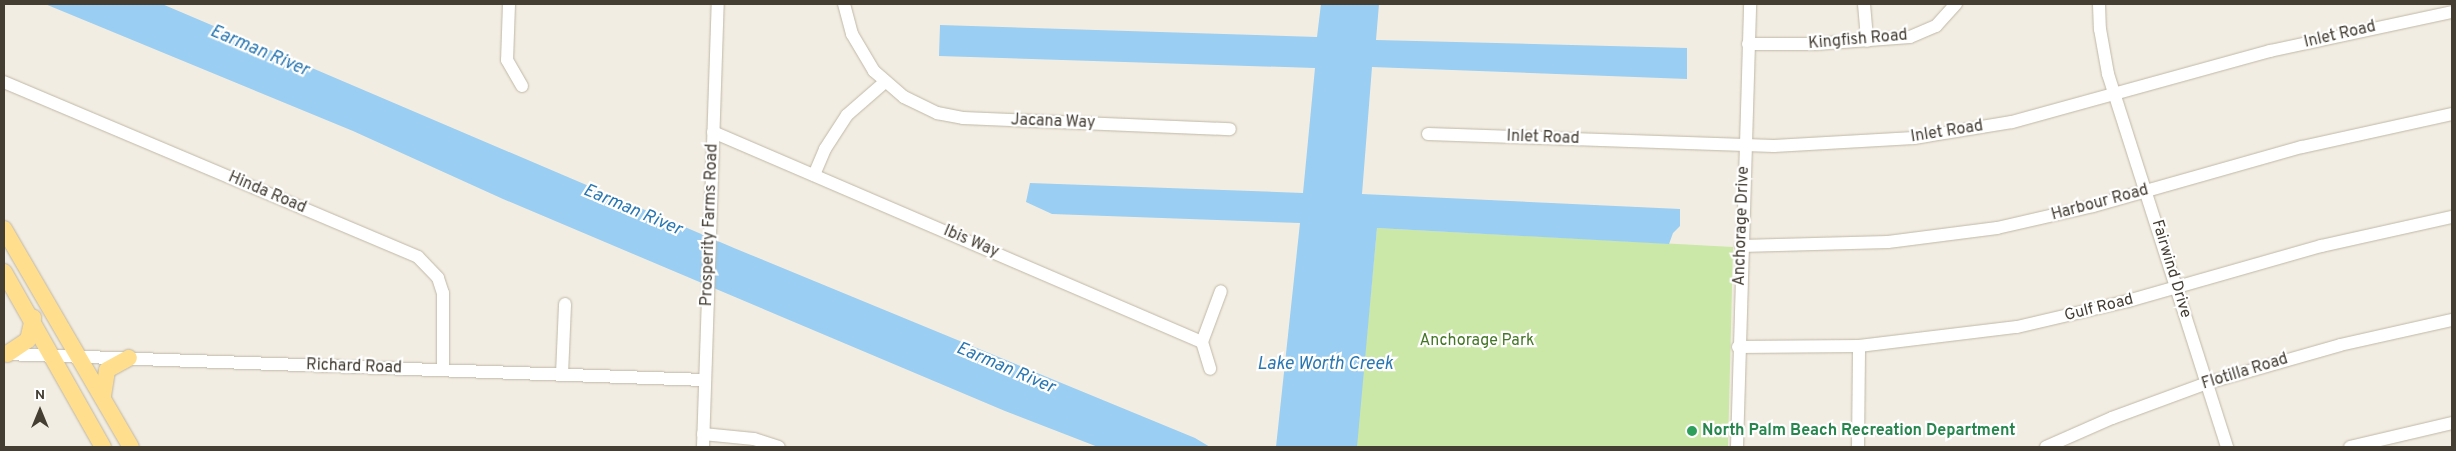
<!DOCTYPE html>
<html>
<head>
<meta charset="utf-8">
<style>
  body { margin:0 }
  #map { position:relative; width:2456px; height:451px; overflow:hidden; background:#f2ede2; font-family:Overpass,sans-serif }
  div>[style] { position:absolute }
  .green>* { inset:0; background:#cbe8a8 }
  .water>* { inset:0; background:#9acef2 }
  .roads { filter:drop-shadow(0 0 1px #c0b8a7) drop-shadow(0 0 1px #c0b8a7) }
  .minor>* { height:12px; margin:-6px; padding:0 6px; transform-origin:6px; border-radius:6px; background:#fff }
  .major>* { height:16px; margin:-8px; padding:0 8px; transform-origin:8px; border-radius:8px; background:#ffdf8e }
  .dots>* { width:14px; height:14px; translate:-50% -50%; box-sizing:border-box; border:2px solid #fff; border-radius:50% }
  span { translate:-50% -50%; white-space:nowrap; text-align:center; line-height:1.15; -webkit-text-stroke:4.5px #fff; paint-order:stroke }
  .street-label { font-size:16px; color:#433d32 }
  .park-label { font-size:16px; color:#437624 }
  .leisure-label { font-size:16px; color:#27864d; font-weight:700 }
  .left { translate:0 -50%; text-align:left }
  .water-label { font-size:18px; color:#2977b2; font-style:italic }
  .frame { position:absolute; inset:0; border:5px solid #433d32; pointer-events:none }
  .north { position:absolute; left:15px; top:386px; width:50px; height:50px; -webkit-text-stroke:4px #fff; paint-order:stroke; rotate:0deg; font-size:14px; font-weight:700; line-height:20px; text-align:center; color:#433d32 }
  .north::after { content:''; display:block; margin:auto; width:18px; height:22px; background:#433d32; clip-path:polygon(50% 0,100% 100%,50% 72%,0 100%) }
</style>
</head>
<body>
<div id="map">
  <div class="green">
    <div style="clip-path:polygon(1377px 228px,1733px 247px,1728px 447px,1356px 447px)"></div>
  </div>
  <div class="water">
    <div style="clip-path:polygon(45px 4px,162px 4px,734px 248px,1195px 438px,1210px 447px,1098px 447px,1005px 411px,503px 199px,353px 131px)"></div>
    <div style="clip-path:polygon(1321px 4px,1379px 4px,1376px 40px,1687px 48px,1687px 79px,1372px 67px,1362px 194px,1680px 209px,1680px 226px,1673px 233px,1669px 244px,1377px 228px,1357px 447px,1276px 447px,1300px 223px,1052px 214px,1026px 202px,1030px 183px,1303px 193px,1315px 68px,939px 56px,940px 25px,1317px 37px)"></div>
  </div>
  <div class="roads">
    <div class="minor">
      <div style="left:509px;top:4px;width:56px;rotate:92deg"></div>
      <div style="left:507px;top:60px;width:30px;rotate:60deg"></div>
      <div style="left:844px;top:4px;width:31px;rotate:75deg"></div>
      <div style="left:852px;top:34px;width:43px;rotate:59.3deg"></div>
      <div style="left:874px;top:71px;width:40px;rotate:41deg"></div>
      <div style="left:904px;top:97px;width:37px;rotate:26deg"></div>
      <div style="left:937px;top:113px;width:26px;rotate:11deg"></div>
      <div style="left:963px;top:118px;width:267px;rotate:2.4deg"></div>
      <div style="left:1864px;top:4px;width:37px;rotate:85deg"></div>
      <div style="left:2099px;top:4px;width:25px;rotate:88deg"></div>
      <div style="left:2100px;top:29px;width:46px;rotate:79.9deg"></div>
      <div style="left:2108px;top:74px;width:392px;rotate:72.3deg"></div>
      <div style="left:1748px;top:44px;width:67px"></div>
      <div style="left:1815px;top:44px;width:95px;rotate:-4.2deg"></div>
      <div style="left:1910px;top:37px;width:28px;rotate:-23deg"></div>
      <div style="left:1936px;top:26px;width:30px;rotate:-48deg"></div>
      <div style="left:4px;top:82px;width:449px;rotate:22.9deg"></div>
      <div style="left:418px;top:257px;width:29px;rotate:46deg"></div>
      <div style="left:438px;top:278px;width:16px;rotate:72deg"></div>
      <div style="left:443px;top:293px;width:77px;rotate:90deg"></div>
      <div style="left:713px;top:132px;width:532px;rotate:23.24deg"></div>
      <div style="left:1202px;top:342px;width:28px;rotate:73deg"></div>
      <div style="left:1428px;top:134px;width:346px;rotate:2deg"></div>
      <div style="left:1774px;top:146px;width:140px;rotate:-3.3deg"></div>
      <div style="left:1914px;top:138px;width:99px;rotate:-9.3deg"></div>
      <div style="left:2012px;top:122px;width:268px;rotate:-15.4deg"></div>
      <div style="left:2270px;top:51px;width:186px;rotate:-12.1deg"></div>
      <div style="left:814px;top:175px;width:28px;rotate:-67deg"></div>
      <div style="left:825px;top:149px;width:40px;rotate:-57.1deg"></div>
      <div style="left:847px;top:115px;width:50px;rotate:-41deg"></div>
      <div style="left:1741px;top:246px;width:147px;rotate:-1.6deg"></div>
      <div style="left:1888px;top:242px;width:110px;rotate:-7.3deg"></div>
      <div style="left:1997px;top:228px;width:98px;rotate:-12.9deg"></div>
      <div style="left:2093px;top:206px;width:217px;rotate:-15.8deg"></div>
      <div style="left:2302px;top:147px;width:154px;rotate:-12.4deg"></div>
      <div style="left:1202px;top:342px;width:54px;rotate:-69.6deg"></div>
      <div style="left:1738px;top:347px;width:121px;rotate:-0.5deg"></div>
      <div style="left:1859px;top:346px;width:159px;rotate:-6.9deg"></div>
      <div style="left:2017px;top:327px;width:114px;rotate:-13.2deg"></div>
      <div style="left:2128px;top:301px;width:201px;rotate:-15.9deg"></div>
      <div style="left:2321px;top:246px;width:134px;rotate:-12.5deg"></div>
      <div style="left:5px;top:354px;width:700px;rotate:2.13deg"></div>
      <div style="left:562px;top:374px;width:70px;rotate:-87.5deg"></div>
      <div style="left:703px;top:434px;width:51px;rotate:5.6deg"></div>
      <div style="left:754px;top:439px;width:26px;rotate:18deg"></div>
      <div style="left:703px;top:447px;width:443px;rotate:-88.1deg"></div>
      <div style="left:1737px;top:447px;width:443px;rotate:-88.3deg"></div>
      <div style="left:1858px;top:447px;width:101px;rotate:-89.4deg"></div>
      <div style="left:2046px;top:447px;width:72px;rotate:-23.7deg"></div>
      <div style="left:2112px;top:418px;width:101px;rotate:-20.2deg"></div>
      <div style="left:2207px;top:383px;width:138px;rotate:-15.9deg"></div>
      <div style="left:2340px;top:345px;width:115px;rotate:-12.6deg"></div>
      <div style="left:2350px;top:447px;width:105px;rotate:-13.2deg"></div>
    </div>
    <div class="major">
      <div style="left:4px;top:229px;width:252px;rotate:59.8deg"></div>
      <div style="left:4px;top:272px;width:201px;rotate:60.5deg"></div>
      <div style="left:7px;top:354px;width:25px;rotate:-34deg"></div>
      <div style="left:28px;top:340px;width:23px;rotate:-77deg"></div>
      <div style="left:103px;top:396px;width:26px;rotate:-81deg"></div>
      <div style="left:107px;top:370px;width:25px;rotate:-29deg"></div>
    </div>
  </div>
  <div class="dots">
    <div style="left:1692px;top:431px;background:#2e9e5b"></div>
  </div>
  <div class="street-label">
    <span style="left:2340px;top:35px;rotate:-13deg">Inlet Road</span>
    <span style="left:1858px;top:40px;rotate:-5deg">Kingfish Road</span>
    <span style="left:1053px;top:122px;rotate:2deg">Jacana Way</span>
    <span style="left:1947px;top:132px;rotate:-9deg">Inlet Road</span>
    <span style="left:1543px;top:138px;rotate:2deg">Inlet Road</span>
    <span style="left:267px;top:193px;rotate:23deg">Hinda Road</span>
    <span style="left:2100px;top:203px;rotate:-15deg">Harbour Road</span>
    <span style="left:710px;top:225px;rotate:-88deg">Prosperity Farms Road</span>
    <span style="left:1742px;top:226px;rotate:-88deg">Anchorage Drive</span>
    <span style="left:971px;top:242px;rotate:23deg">Ibis Way</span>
    <span style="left:2171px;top:269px;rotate:73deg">Fairwind Drive</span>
    <span style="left:2099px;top:308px;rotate:-14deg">Gulf Road</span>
    <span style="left:354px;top:367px;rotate:2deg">Richard Road</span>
    <span style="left:2245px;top:372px;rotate:-17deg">Flotilla Road</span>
  </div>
  <div class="park-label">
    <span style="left:1477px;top:341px">Anchorage Park</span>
  </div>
  <div class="leisure-label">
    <span class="left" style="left:1702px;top:431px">North Palm Beach Recreation Department</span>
  </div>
  <div class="water-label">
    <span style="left:259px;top:52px;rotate:23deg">Earman River</span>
    <span style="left:632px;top:211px;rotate:23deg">Earman River</span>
    <span style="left:1325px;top:365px">Lake Worth Creek</span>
    <span style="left:1005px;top:369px;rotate:23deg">Earman River</span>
  </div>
  <div class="frame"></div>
  <div class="north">N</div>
</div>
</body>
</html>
